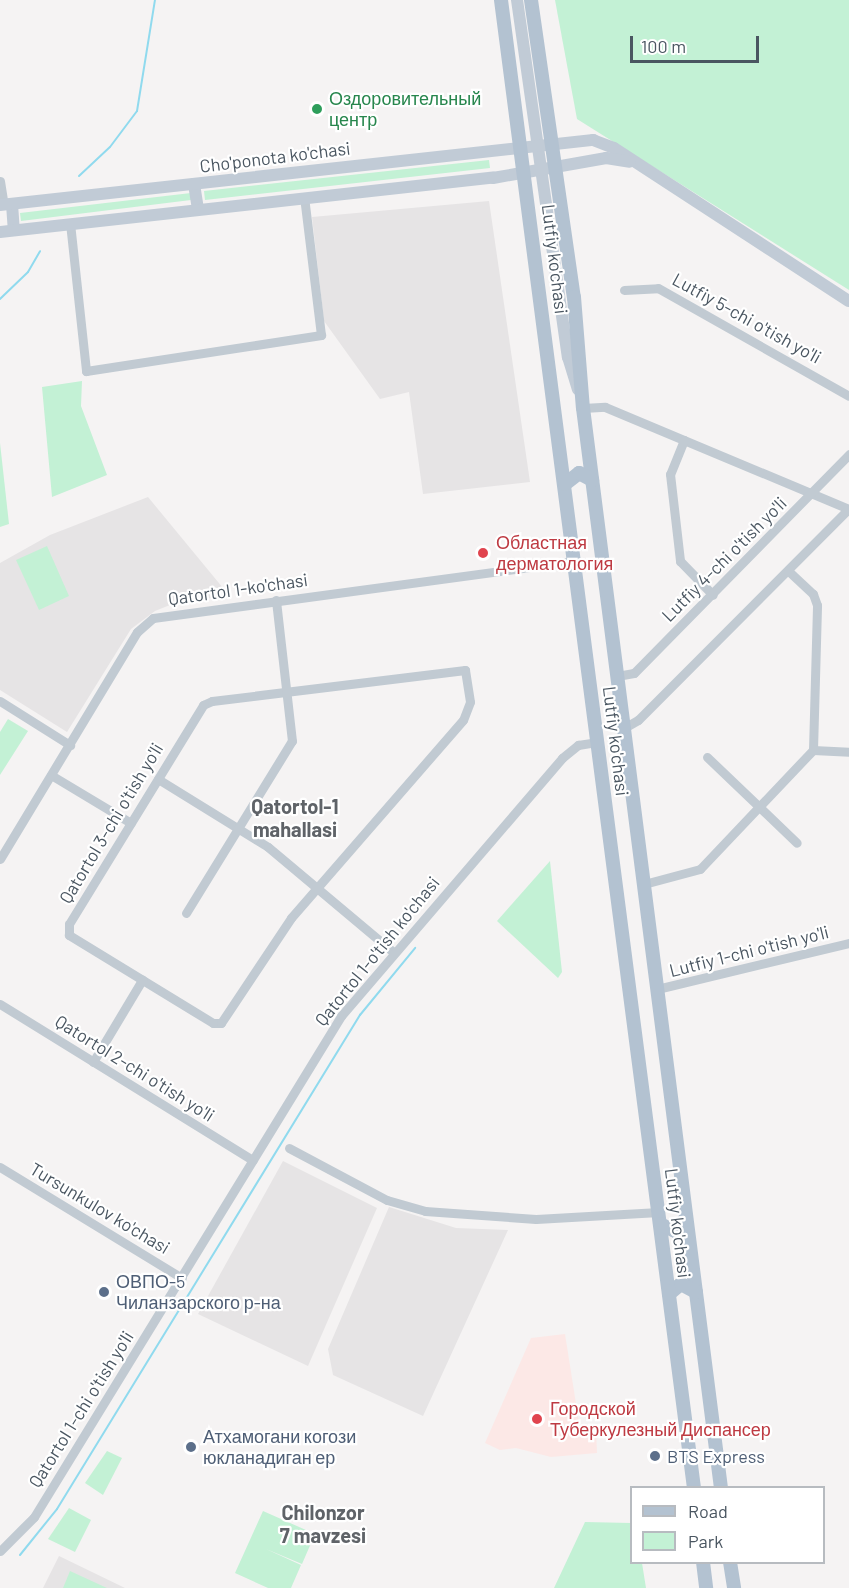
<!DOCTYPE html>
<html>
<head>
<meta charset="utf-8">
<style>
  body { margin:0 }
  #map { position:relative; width:849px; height:1588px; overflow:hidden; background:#f5f3f3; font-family:Barlow,sans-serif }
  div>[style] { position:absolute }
  .education>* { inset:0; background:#e6e4e5 }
  .medical>* { inset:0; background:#fce8e6 }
  .green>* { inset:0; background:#c3f1d5 }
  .stream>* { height:2px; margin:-1px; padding:0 1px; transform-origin:1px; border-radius:1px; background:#90daee }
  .street>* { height:9px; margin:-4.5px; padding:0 4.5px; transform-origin:4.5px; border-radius:4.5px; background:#c1cad2 }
  .secondary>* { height:12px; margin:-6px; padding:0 6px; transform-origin:6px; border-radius:6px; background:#c1cbd6 }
  .primary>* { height:14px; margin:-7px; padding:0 7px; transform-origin:7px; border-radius:7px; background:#b3c2d1 }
  .dots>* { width:16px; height:16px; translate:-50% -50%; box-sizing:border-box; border:3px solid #fff; border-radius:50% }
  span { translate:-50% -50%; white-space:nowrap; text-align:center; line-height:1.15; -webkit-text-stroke:4.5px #fff; paint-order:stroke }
  .leisure-label { font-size:18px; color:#27864d }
  .left { translate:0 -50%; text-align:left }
  .street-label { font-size:18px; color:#4a5661 }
  .health-label { font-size:18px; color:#be3a42 }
  .service-label { font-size:18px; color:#4e5e75 }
  .neighbourhood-label { font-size:20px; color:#5f6368; font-weight:700 }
  .legend { position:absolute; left:630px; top:1486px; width:195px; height:78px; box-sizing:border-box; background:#fff; border:2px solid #b7bbc0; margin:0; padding:8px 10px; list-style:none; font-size:18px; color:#4a5661 }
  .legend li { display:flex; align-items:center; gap:12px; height:30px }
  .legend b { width:30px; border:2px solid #b7bbc0 }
  .scale { position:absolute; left:630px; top:36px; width:129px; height:27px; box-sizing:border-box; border:3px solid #4a5661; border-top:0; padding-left:8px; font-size:18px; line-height:21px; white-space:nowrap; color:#4a5661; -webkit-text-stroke:4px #fff; paint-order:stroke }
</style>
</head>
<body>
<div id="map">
  <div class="education">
    <div style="clip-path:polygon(489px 201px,530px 482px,423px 494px,409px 392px,380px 399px,324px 321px,312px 217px)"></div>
    <div style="clip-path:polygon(148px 497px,223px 588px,211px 598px,180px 601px,155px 611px,131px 629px,67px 732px,0 690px,0 563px,50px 535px)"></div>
    <div style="clip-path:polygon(283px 1161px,377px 1208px,308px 1366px,198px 1314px)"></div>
    <div style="clip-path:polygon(389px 1207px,456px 1228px,508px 1230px,423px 1416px,333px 1375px,328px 1349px)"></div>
    <div style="clip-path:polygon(59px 1556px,125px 1588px,43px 1588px)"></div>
  </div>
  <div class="medical">
    <div style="clip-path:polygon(565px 1334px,580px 1429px,596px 1429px,597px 1453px,551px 1457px,516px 1448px,500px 1450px,485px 1443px,531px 1338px)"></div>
  </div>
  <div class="green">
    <div style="clip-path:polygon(555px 0,849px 0,849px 290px,577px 119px)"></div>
    <div style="clip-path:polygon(489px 160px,490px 168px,205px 200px,204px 191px)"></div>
    <div style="clip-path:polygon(191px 193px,191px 200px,21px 221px,20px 213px)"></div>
    <div style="clip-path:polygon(82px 381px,81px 406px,107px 475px,52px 497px,42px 387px)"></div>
    <div style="clip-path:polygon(0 443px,9px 524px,0 527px)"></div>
    <div style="clip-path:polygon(47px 546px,69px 596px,39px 610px,16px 560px)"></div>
    <div style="clip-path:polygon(8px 719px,28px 731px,0 775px,0 732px)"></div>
    <div style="clip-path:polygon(550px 861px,562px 972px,558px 978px,497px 921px)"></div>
    <div style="clip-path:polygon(107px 1451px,122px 1458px,103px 1495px,85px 1483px)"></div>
    <div style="clip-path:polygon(69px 1508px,91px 1520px,75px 1552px,48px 1539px)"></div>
    <div style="clip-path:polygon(263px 1511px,315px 1534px,302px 1564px,266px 1549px,301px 1565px,291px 1588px,268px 1588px,235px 1573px)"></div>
    <div style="clip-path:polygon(585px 1522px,631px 1523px,632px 1562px,642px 1563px,646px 1588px,554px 1588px)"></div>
    <div style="clip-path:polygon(70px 1571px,107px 1588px,63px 1588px)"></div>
  </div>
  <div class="stream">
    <div style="left:79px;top:176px;width:42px;rotate:-43.1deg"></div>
    <div style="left:110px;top:147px;width:45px;rotate:-53.1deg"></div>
    <div style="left:137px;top:111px;width:112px;rotate:-80.8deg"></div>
    <div style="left:0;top:299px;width:39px;rotate:-44deg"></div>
    <div style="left:28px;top:272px;width:24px;rotate:-60deg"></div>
    <div style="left:20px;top:1555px;width:59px;rotate:-51.2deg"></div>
    <div style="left:57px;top:1509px;width:580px;rotate:-58.48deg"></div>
    <div style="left:360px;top:1015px;width:87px;rotate:-50.6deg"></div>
  </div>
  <div class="street">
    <div style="left:0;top:181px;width:24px;rotate:81deg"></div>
    <div style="left:70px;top:223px;width:149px;rotate:83.8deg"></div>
    <div style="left:86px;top:371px;width:238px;rotate:-8.7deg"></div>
    <div style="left:321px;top:335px;width:139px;rotate:-97deg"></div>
    <div style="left:624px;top:290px;width:34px;rotate:-3deg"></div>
    <div style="left:658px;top:288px;width:219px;rotate:29.5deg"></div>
    <div style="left:583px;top:408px;width:22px;rotate:-3deg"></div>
    <div style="left:605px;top:407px;width:264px;rotate:22.7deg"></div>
    <div style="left:684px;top:440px;width:37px;rotate:112deg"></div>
    <div style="left:670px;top:474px;width:88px;rotate:83.4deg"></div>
    <div style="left:680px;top:561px;width:47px;rotate:45.9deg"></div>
    <div style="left:465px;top:670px;width:32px;rotate:81deg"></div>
    <div style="left:470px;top:702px;width:19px;rotate:111deg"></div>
    <div style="left:463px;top:720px;width:262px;rotate:131deg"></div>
    <div style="left:291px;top:918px;width:126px;rotate:123.7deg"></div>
    <div style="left:221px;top:1023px;width:8px;rotate:180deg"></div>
    <div style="left:213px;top:1023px;width:169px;rotate:-148.6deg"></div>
    <div style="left:69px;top:935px;width:11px;rotate:-90deg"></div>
    <div style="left:69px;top:924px;width:257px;rotate:-58.5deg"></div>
    <div style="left:203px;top:705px;width:10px;rotate:-24deg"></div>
    <div style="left:212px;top:701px;width:255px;rotate:-7deg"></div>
    <div style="left:617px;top:676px;width:17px;rotate:-10deg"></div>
    <div style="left:634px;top:673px;width:307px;rotate:-45.5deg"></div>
    <div style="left:0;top:701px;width:83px;rotate:32.2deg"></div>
    <div style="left:624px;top:728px;width:16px;rotate:-30deg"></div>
    <div style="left:638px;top:720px;width:298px;rotate:-45.1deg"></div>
    <div style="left:813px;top:750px;width:36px;rotate:3deg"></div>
    <div style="left:707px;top:757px;width:124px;rotate:43.7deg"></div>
    <div style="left:51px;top:775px;width:93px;rotate:31deg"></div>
    <div style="left:158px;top:779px;width:129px;rotate:31.7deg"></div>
    <div style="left:268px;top:847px;width:163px;rotate:40deg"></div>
    <div style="left:0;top:859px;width:265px;rotate:-58.9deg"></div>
    <div style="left:137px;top:632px;width:21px;rotate:-41deg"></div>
    <div style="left:153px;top:618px;width:426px;rotate:-7.7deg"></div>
    <div style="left:644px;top:884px;width:58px;rotate:-15deg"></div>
    <div style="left:700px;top:869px;width:164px;rotate:-46.5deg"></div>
    <div style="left:813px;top:750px;width:145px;rotate:-88.4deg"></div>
    <div style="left:817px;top:605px;width:12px;rotate:-110deg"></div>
    <div style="left:813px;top:594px;width:34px;rotate:-137deg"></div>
    <div style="left:186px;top:913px;width:202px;rotate:-58.4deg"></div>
    <div style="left:292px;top:741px;width:142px;rotate:-96.5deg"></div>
    <div style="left:657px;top:989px;width:197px;rotate:-13.5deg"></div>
    <div style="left:0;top:1004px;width:297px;rotate:31.7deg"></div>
    <div style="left:93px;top:1062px;width:96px;rotate:-59.1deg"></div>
    <div style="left:289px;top:1148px;width:111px;rotate:28deg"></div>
    <div style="left:387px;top:1200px;width:40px;rotate:16deg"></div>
    <div style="left:425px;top:1211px;width:111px;rotate:4.1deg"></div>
    <div style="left:536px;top:1219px;width:123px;rotate:-3.3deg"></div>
    <div style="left:0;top:1167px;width:213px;rotate:31.4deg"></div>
    <div style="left:0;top:1551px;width:48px;rotate:-45deg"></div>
    <div style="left:34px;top:1517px;width:588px;rotate:-58.5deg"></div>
    <div style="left:341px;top:1016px;width:340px;rotate:-49.4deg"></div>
    <div style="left:562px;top:758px;width:21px;rotate:-39deg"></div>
    <div style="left:578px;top:745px;width:20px;rotate:-9deg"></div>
  </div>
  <div class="secondary">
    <div style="left:517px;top:0;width:361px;rotate:81.9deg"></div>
    <div style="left:568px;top:357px;width:34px;rotate:73deg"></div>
    <div style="left:194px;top:184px;width:24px;rotate:81deg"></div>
    <div style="left:12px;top:204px;width:26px;rotate:86deg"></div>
    <div style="left:0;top:205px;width:597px;rotate:-6.26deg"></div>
    <div style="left:593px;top:140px;width:22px;rotate:21deg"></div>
    <div style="left:614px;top:148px;width:280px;rotate:33.1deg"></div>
    <div style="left:0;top:232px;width:496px;rotate:-6.3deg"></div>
    <div style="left:493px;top:178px;width:115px;rotate:-10deg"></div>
    <div style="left:606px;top:158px;width:24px;rotate:9deg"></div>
  </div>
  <div class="primary">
    <div style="left:501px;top:0;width:1500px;rotate:82.61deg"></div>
    <div style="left:531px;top:0;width:300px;rotate:81.8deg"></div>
    <div style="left:574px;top:297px;width:111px;rotate:85.4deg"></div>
    <div style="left:583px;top:408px;width:1089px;rotate:82.72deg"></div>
    <div style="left:565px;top:484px;width:18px;rotate:-38deg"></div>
    <div style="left:579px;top:473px;width:15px;rotate:28deg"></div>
    <div style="left:660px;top:1224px;width:17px;rotate:25deg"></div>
    <div style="left:675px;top:1231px;width:17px;rotate:-50deg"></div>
    <div style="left:669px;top:1294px;width:16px;rotate:-40deg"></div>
    <div style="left:681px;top:1284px;width:17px;rotate:28deg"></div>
    <div style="left:703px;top:1562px;width:26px;rotate:83deg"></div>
    <div style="left:730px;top:1562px;width:26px;rotate:81deg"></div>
  </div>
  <div class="dots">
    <div style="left:317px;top:109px;background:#2e9e5b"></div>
    <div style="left:483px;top:553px;background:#e0444e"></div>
    <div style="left:104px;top:1292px;background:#5c6f8a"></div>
    <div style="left:537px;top:1419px;background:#e0444e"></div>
    <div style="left:191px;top:1447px;background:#5c6f8a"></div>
    <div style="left:655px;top:1456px;background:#5c6f8a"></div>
  </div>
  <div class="leisure-label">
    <span class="left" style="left:329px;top:109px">Оздоровительный<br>центр</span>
  </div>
  <div class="street-label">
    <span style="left:275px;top:157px;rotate:-7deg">Cho'ponota ko'chasi</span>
    <span style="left:555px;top:259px;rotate:83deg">Lutfiy ko'chasi</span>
    <span style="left:747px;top:318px;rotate:29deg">Lutfiy 5-chi o'tish yo'li</span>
    <span style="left:724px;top:559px;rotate:-45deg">Lutfiy 4-chi o'tish yo'li</span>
    <span style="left:238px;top:589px;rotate:-8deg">Qatortol 1-ko'chasi</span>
    <span style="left:616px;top:741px;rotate:83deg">Lutfiy ko'chasi</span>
    <span style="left:111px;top:823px;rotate:-59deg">Qatortol 3-chi o'tish yo'li</span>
    <span style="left:377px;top:951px;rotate:-51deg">Qatortol 1-o'tish ko'chasi</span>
    <span style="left:749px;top:951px;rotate:-14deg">Lutfiy 1-chi o'tish yo'li</span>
    <span style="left:135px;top:1068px;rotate:32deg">Qatortol 2-chi o'tish yo'li</span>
    <span style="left:100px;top:1208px;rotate:31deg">Tursunkulov ko'chasi</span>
    <span style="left:678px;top:1223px;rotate:83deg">Lutfiy ko'chasi</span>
    <span style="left:81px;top:1409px;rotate:-58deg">Qatortol 1-chi o'tish yo'li</span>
  </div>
  <div class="health-label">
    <span class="left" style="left:496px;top:553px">Областная<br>дерматология</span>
    <span class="left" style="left:550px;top:1419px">Городской<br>Туберкулезный Диспансер</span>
  </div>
  <div class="service-label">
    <span class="left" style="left:116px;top:1292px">ОВПО-5<br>Чиланзарского р-на</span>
    <span class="left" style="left:203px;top:1447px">Атхамогани когози<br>юкланадиган ер</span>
    <span class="left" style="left:667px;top:1456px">BTS Express</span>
  </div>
  <div class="neighbourhood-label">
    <span style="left:295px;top:818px">Qatortol-1<br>mahallasi</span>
    <span style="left:323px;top:1524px">Chilonzor<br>7 mavzesi</span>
  </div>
  <ul class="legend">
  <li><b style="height:8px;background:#b3c2d1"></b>Road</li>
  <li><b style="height:16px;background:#c3f1d5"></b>Park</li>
  </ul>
  <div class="scale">100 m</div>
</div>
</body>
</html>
